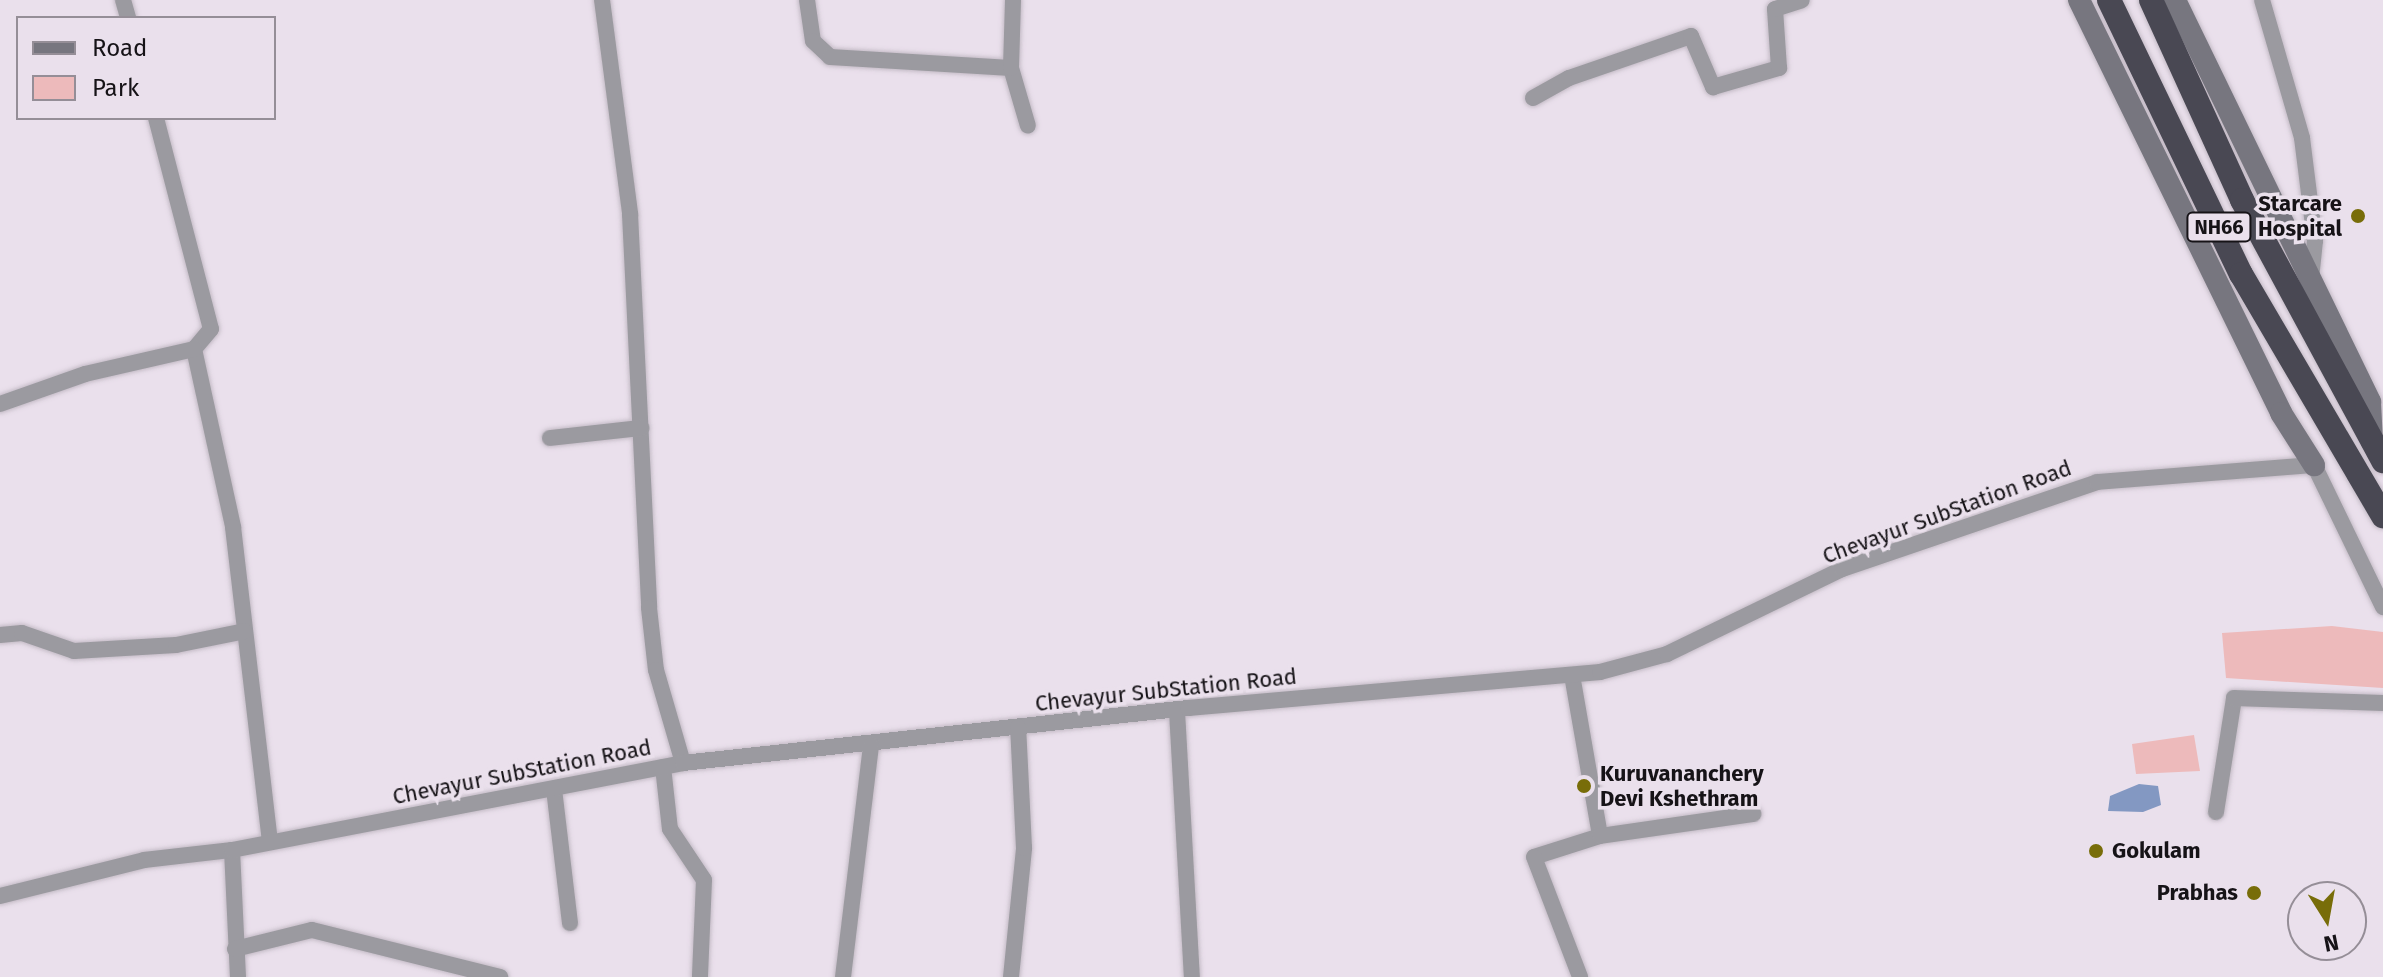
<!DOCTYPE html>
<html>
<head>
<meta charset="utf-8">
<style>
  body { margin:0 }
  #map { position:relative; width:2383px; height:977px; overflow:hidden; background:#eae0ec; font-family:"Fira Sans",sans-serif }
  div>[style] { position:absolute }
  .green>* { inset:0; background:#edbabb }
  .water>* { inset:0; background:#8398c2 }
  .roads { filter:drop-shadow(0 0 2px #c4bbc6) drop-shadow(0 0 2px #c4bbc6) }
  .street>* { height:16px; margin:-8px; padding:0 8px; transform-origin:8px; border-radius:8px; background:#9b9aa0 }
  .secondary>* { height:22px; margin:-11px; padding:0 11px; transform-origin:11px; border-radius:11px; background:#77767f }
  .highway>* { height:24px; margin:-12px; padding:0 12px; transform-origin:12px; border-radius:12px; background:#494853 }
  .dots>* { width:22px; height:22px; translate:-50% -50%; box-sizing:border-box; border:4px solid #eae0ec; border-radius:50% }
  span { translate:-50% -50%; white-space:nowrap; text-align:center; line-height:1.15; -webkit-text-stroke:7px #eae0ec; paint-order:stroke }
  .shield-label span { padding:2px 6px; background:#eae0ec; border:2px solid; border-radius:6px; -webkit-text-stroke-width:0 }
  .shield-label { font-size:20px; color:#161317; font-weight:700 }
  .poi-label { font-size:22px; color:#161317; font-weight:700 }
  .right { translate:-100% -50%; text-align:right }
  .left { translate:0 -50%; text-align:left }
  .street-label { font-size:22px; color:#161317 }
  .legend { position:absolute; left:16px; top:16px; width:260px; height:104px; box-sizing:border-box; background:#eae0ec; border:2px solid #958e97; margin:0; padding:10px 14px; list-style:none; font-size:24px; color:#161317 }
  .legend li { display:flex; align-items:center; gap:16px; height:40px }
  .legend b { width:40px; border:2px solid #958e97 }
  .north { position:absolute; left:2287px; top:881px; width:80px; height:80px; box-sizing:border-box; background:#eae0ec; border:2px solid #958e97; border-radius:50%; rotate:169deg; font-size:22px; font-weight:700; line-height:32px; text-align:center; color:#161317 }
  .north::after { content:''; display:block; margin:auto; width:28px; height:36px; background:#786d09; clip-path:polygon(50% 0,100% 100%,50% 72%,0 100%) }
</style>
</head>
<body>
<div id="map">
  <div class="green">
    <div style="clip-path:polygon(2332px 626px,2383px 632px,2383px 688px,2226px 678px,2222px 633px)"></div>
    <div style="clip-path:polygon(2194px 735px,2200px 771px,2136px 774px,2132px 744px)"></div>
  </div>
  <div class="water">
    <div style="clip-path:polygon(2139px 784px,2158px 786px,2161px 805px,2143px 812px,2108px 811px,2110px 796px)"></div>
  </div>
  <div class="roads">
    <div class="street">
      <div style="left:123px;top:0;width:19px;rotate:74deg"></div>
      <div style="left:602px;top:0;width:216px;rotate:82.5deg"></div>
      <div style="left:630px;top:214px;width:394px;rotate:87.2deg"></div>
      <div style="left:649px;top:608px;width:62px;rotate:83.6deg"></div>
      <div style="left:656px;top:670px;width:97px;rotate:73.8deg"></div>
      <div style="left:807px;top:0;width:41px;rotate:81.7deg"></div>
      <div style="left:813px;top:41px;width:23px;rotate:43deg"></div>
      <div style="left:830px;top:57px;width:181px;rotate:3.5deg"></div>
      <div style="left:1011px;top:68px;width:60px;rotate:73.7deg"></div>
      <div style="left:2262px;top:0;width:144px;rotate:73.8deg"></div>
      <div style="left:2302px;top:138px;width:104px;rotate:82.8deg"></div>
      <div style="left:2315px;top:241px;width:38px;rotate:96deg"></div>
      <div style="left:1011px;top:68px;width:68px;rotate:-88.3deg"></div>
      <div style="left:1533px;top:98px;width:41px;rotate:-29.1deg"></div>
      <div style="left:1569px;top:78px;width:129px;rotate:-19deg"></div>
      <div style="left:1691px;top:36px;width:56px;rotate:66.7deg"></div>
      <div style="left:1713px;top:87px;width:69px;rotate:-16.1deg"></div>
      <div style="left:1779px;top:68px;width:59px;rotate:-93.9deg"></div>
      <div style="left:1775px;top:9px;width:28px;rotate:-18deg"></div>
      <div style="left:156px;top:118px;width:218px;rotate:75.4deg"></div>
      <div style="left:211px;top:329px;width:26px;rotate:130deg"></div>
      <div style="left:194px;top:349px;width:182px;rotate:77.6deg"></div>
      <div style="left:233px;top:527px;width:317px;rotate:83.3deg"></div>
      <div style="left:0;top:404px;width:90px;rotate:-19.4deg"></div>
      <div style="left:85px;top:374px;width:112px;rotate:-12.9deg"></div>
      <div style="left:550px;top:438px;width:92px;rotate:-6.3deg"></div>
      <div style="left:0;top:635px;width:22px;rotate:-5deg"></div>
      <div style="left:22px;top:633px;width:55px;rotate:19.1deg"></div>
      <div style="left:74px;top:651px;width:102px;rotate:-3.4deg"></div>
      <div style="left:176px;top:645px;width:70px;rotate:-11.5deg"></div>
      <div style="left:1572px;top:675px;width:163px;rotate:80.1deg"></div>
      <div style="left:1600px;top:836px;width:69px;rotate:162.3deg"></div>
      <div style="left:1534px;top:857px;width:129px;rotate:69deg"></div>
      <div style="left:1177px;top:711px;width:266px;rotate:86.8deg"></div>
      <div style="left:663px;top:767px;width:62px;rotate:83.6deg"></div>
      <div style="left:670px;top:829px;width:61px;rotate:56.3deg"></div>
      <div style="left:704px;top:880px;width:97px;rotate:92.4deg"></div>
      <div style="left:554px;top:789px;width:135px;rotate:83.2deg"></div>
      <div style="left:2216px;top:812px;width:115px;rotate:-81deg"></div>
      <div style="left:2234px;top:698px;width:149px;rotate:1.9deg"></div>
      <div style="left:1600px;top:836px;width:155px;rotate:-8.2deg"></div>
      <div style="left:232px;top:850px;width:127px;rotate:87.3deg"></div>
      <div style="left:0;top:896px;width:148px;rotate:-14deg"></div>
      <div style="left:144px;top:860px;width:89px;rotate:-6.5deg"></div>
      <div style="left:232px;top:850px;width:459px;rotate:-10.9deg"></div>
      <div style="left:683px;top:763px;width:508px;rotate:-6.22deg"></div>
      <div style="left:1188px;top:708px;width:414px;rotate:-5deg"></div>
      <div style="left:1600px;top:672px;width:69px;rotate:-15deg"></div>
      <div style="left:1667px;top:654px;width:195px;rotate:-25.9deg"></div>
      <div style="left:1842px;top:569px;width:269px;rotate:-18.8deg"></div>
      <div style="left:2097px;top:482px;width:218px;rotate:-4.5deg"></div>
      <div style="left:2314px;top:465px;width:158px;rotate:64.1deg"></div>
      <div style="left:235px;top:949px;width:79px;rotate:-13.9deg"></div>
      <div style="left:312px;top:930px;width:194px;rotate:14deg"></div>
      <div style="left:843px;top:977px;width:233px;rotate:-83.1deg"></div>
      <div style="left:1011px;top:977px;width:130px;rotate:-84.2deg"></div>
      <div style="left:1024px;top:848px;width:121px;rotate:-92.8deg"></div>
    </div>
    <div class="secondary">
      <div style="left:2079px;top:0;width:460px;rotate:63.9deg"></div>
      <div style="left:2281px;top:413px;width:62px;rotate:57.6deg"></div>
      <div style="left:2175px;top:0;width:447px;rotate:64.1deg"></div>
      <div style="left:2370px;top:402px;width:40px;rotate:87.1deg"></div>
    </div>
    <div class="highway">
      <div style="left:2109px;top:0;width:304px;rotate:64.3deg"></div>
      <div style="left:2241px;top:274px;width:281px;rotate:59.6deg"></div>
      <div style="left:2151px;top:0;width:220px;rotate:65.5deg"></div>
      <div style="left:2242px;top:200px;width:297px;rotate:61.6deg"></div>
    </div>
  </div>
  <div class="dots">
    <div style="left:2358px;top:216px;background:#786d09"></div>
    <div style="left:1584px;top:786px;background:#786d09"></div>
    <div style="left:2096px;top:851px;background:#786d09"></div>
    <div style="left:2254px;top:893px;background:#786d09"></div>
  </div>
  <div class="shield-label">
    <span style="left:2219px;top:227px">NH66</span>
  </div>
  <div class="poi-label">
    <span class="right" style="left:2342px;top:216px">Starcare<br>Hospital</span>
    <span class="left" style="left:1600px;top:786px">Kuruvananchery<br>Devi Kshethram</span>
    <span class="left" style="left:2112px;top:851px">Gokulam</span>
    <span class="right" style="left:2238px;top:893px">Prabhas</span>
  </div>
  <div class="street-label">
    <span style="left:1947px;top:512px;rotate:-20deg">Chevayur SubStation Road</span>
    <span style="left:1166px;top:690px;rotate:-6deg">Chevayur SubStation Road</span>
    <span style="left:522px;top:772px;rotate:-11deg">Chevayur SubStation Road</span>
  </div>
  <ul class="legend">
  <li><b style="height:10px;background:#77767f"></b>Road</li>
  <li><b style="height:22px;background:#edbabb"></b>Park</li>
  </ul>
  <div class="north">N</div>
</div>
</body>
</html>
